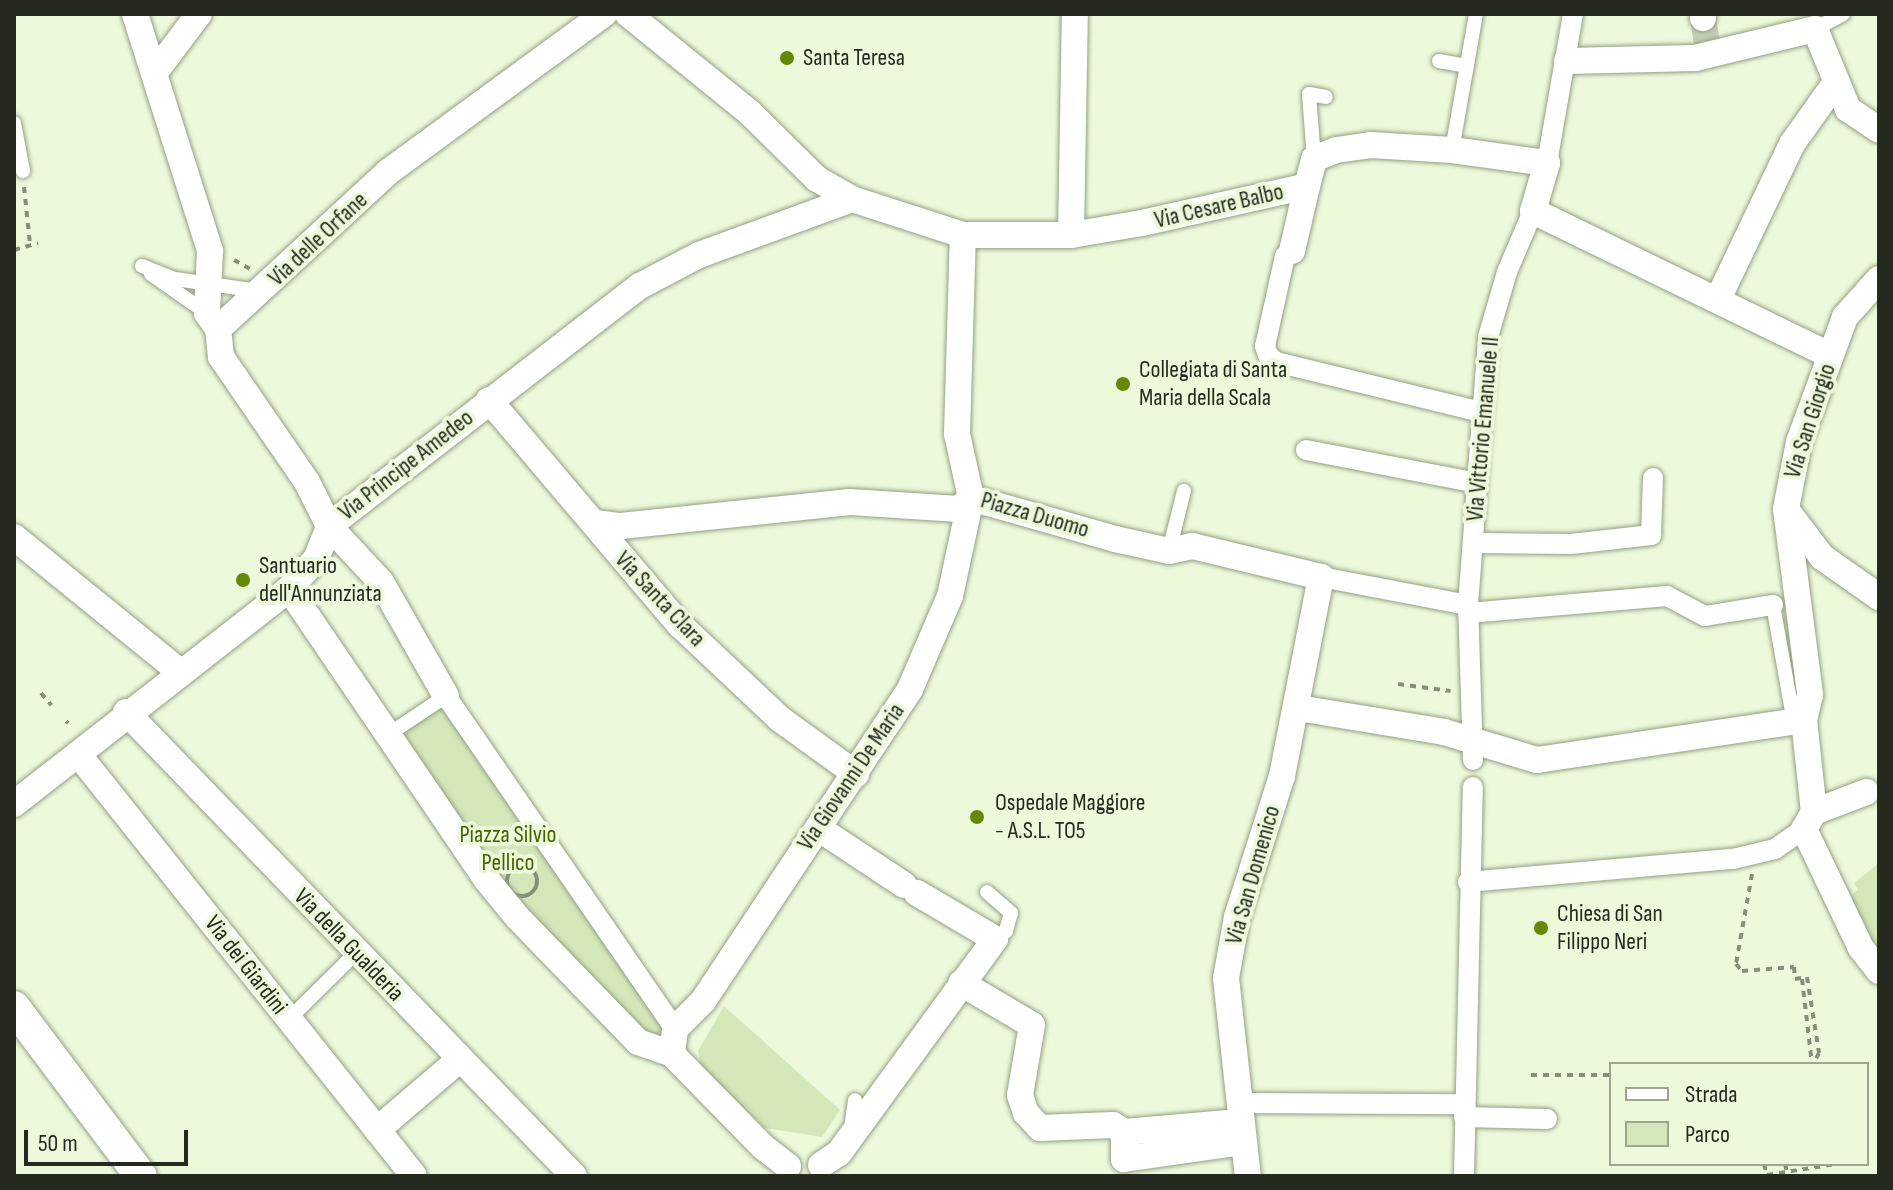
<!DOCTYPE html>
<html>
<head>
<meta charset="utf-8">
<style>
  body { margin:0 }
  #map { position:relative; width:1893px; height:1190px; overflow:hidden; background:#edf9db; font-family:"Sofia Sans Condensed",sans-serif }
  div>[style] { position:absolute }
  .green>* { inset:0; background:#d4e7b9 }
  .minor-tunnel>* { height:26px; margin-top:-13px; transform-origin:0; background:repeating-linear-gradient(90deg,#c5d0b5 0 26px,transparent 0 39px) }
  .path>* { height:4px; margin-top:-2px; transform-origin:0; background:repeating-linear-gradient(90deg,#868f7b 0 6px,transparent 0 12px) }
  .path>.ring { margin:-2px; padding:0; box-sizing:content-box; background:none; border:4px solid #868f7b; border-radius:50% }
  .roads { filter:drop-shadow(0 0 2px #94a083) drop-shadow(0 0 2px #94a083) }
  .service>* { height:14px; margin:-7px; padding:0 7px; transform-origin:7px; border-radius:7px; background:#fff }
  .pedestrian>* { height:20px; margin:-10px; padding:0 10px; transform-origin:10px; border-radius:10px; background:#fff }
  .minor>* { height:26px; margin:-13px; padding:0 13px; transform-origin:13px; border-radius:13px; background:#fff }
  .tertiary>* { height:32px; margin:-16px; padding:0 16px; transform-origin:16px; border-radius:16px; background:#fff }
  .dots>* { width:22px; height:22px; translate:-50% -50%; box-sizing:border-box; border:4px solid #edf9db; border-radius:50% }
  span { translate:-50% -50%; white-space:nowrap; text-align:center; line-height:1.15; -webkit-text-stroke:8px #edf9db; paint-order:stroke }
  .poi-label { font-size:24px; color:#252a1f }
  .left { translate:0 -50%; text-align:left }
  .street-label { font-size:24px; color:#252a1f }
  .park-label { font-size:24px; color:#486200 }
  .frame { position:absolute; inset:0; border:16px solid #252a1f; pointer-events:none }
  .legend { position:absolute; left:1609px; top:1062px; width:260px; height:104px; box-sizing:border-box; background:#edf9db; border:2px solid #9da690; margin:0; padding:10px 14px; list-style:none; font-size:24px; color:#252a1f }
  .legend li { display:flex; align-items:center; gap:16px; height:40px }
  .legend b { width:40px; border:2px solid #9da690 }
  .scale { position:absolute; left:24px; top:1130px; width:164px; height:36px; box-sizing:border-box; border:4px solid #252a1f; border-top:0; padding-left:10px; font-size:24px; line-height:28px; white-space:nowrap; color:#252a1f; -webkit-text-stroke:6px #edf9db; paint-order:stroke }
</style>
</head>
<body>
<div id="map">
  <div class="green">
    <div style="clip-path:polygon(446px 696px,675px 1029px,672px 1054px,638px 1042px,518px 918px,389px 734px)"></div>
    <div style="clip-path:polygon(1879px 863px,1879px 950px,1844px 900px,1858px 890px,1854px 883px)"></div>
    <div style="clip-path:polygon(724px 1006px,840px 1110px,822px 1137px,765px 1128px,701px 1069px,698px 1051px)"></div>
  </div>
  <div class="minor-tunnel">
    <div style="left:1703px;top:18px;width:33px;rotate:81deg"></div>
  </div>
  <div class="path">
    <div style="left:24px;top:187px;width:57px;rotate:84deg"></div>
    <div style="left:14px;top:250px;width:25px;rotate:-16deg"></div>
    <div style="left:234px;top:260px;width:18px;rotate:29deg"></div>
    <div style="left:1398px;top:684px;width:53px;rotate:7.5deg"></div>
    <div style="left:41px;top:693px;width:16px;rotate:50deg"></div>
    <div style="left:66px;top:721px;width:3px;rotate:45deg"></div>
    <div class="ring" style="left:507px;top:866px;width:26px;height:26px"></div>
    <div style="left:1752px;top:874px;width:91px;rotate:100.1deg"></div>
    <div style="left:1736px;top:964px;width:9px;rotate:49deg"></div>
    <div style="left:1742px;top:971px;width:52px;rotate:-4.4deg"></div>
    <div style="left:1794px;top:967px;width:12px;rotate:85deg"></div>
    <div style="left:1795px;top:979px;width:12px;rotate:-9deg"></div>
    <div style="left:1807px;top:977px;width:77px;rotate:81deg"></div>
    <div style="left:1819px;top:1053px;width:13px;rotate:119deg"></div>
    <div style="left:1802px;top:979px;width:86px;rotate:83.3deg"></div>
    <div style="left:1531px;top:1075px;width:80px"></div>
    <div style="left:1867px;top:1159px;width:2px"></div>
    <div style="left:1764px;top:1164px;width:12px;rotate:76deg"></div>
    <div style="left:1785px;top:1164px;width:12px;rotate:76deg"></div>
    <div style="left:1767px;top:1175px;width:70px;rotate:-9.1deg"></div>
  </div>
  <div class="roads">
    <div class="service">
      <div style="left:1815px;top:29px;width:32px;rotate:-28deg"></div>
      <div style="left:1439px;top:61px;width:28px;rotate:10deg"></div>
      <div style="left:14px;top:123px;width:49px;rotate:79.4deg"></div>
      <div style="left:1452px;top:150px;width:138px;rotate:-80deg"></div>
      <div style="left:1314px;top:159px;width:65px;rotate:-94.4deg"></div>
      <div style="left:1309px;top:94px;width:17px;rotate:10deg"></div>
      <div style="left:142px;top:266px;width:35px;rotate:22deg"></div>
      <div style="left:175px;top:279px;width:84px;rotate:8.2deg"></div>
      <div style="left:151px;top:274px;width:68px;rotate:34.9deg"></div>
      <div style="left:1169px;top:551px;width:62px;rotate:-76deg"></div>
      <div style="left:1773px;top:605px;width:120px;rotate:79.9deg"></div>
      <div style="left:389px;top:734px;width:69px;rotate:-33.7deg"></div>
      <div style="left:987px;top:892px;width:32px;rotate:41deg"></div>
      <div style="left:1011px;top:913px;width:19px;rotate:106deg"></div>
      <div style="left:1006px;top:931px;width:14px;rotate:144deg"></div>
      <div style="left:289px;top:1019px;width:94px;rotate:-44.6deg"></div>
      <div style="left:851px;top:1129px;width:29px;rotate:-82deg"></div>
    </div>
    <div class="pedestrian">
      <div style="left:1547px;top:163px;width:151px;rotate:-80.1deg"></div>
      <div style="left:1292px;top:251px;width:9px;rotate:144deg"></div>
      <div style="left:1285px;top:256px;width:92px;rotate:102.5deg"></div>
      <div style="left:1265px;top:346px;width:9px;rotate:72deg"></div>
      <div style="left:1268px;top:355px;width:11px;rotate:41deg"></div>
      <div style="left:1276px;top:362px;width:211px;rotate:13.7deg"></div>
      <div style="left:1306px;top:450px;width:174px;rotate:10.9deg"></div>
      <div style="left:1473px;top:543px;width:98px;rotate:0.6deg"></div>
      <div style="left:1571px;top:544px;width:81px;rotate:-6.4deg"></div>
      <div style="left:1651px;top:535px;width:57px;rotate:-88deg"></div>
      <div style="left:1321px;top:577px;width:150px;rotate:10.8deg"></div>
      <div style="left:1468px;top:613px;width:200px;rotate:-4.9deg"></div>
      <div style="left:1667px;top:596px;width:43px;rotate:27.8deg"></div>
      <div style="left:1705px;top:616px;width:69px;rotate:-9.2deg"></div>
      <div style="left:446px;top:696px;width:404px;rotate:55.5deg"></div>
      <div style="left:1473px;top:760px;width:155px;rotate:-91.8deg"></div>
      <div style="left:1468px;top:605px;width:269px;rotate:-85.7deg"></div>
      <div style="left:1488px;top:337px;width:68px;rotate:-73.7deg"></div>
      <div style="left:1507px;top:272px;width:66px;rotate:-66.9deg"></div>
      <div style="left:1468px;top:882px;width:266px;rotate:-5deg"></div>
      <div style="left:1733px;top:859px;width:43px;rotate:-13.4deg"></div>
      <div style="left:1775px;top:849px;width:35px;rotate:-35deg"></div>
      <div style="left:1237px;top:1103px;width:227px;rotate:0.3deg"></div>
      <div style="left:1464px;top:1117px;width:83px;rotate:1.4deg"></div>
      <div style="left:1464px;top:1176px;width:389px;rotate:-88.7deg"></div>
    </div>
    <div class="minor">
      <div style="left:135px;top:14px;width:249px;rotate:72.4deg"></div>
      <div style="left:210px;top:251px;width:62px;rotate:92.8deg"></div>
      <div style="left:207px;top:313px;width:19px;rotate:55deg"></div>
      <div style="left:628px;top:14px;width:156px;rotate:39deg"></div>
      <div style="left:749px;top:112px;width:95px;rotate:44.6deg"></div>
      <div style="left:817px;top:179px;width:40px;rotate:29.7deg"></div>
      <div style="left:852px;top:199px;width:117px;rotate:18deg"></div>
      <div style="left:963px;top:235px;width:108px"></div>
      <div style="left:1071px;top:235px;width:72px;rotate:-9.6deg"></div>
      <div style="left:1142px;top:223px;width:169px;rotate:-12.6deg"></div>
      <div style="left:1307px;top:186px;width:28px;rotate:-75deg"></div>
      <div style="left:1314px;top:159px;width:24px;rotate:-22deg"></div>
      <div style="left:1336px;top:150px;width:35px;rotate:-8deg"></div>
      <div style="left:1371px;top:145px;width:81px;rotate:3.5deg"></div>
      <div style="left:1452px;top:150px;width:96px;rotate:7.8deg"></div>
      <div style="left:1547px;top:163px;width:50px;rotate:106.3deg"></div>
      <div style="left:1533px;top:211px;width:331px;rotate:25.9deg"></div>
      <div style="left:1703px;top:14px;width:4px;rotate:90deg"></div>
      <div style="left:1567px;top:61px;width:128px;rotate:-1.3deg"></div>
      <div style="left:1695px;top:58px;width:123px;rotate:-13.6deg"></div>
      <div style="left:1815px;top:29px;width:87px;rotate:67.6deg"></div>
      <div style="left:1848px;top:109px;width:37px;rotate:34deg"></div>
      <div style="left:156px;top:71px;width:71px;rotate:-53deg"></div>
      <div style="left:1071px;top:235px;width:221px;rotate:-89deg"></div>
      <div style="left:1292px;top:251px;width:67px;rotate:-77deg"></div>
      <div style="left:1879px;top:279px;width:51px;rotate:131.8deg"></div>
      <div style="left:1845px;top:317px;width:133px;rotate:110.2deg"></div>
      <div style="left:1799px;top:442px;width:68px;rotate:101deg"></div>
      <div style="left:1786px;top:509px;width:188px;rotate:82.6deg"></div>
      <div style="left:1810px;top:695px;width:26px;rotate:103deg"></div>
      <div style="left:1804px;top:720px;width:93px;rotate:83.8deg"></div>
      <div style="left:1814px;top:812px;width:20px;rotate:120deg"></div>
      <div style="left:1804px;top:829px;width:132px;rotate:64.4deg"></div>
      <div style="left:1861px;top:948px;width:29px;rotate:52deg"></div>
      <div style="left:1719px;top:297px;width:170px;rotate:-64.5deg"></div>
      <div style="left:1792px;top:144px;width:72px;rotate:-54.6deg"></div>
      <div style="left:489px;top:400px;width:295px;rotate:49.7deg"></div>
      <div style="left:680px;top:625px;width:137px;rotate:43.2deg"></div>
      <div style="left:780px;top:719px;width:94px;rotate:35.9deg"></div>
      <div style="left:971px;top:498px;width:150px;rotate:15.9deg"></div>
      <div style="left:1115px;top:539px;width:55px;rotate:12.5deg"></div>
      <div style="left:1169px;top:551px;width:24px;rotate:-12deg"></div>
      <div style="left:1192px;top:546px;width:133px;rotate:13.5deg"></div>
      <div style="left:1321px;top:577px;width:203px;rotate:101.1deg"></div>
      <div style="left:1282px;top:776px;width:148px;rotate:107.7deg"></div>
      <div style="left:1237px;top:917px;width:62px;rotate:100.2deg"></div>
      <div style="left:1226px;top:978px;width:199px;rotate:83.7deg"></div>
      <div style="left:1788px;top:512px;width:56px;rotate:52.9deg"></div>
      <div style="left:1822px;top:557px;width:70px;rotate:35.1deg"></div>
      <div style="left:595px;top:523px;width:26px;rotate:7deg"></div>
      <div style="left:621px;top:526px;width:230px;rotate:-6deg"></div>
      <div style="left:850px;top:502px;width:109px;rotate:3.7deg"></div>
      <div style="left:959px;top:509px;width:16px;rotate:-43deg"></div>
      <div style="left:14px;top:537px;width:214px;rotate:39.1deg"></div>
      <div style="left:289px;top:589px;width:351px;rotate:55.8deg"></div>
      <div style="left:486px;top:879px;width:50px;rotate:50.6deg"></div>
      <div style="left:518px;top:918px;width:173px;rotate:45.9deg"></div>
      <div style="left:638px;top:1042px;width:36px;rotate:19deg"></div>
      <div style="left:672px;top:1054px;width:129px;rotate:45.6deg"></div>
      <div style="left:762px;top:1146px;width:33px;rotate:38deg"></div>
      <div style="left:446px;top:696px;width:131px;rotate:-119.7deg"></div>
      <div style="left:381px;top:582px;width:76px;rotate:-132.9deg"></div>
      <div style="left:329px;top:526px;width:49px;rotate:-116.6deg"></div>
      <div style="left:307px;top:482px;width:152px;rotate:-124.5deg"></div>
      <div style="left:221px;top:357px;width:28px;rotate:-96deg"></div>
      <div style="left:218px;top:329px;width:231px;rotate:-42.7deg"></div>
      <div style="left:388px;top:172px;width:268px;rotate:-36.2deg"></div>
      <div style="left:1298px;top:708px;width:148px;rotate:9.3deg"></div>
      <div style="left:1444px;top:732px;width:97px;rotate:16.8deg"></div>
      <div style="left:1537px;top:760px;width:270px;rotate:-8.5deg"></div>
      <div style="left:126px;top:712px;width:645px;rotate:46.01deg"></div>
      <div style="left:78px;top:754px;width:539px;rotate:51.47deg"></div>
      <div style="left:14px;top:804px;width:349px;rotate:-38deg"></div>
      <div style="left:289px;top:589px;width:40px;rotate:-48deg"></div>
      <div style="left:316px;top:559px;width:35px;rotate:-68deg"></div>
      <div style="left:329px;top:526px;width:393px;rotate:-37.7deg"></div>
      <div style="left:640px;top:286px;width:67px;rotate:-27.7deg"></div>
      <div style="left:699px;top:255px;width:163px;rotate:-20.1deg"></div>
      <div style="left:1814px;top:812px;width:56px;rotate:-21deg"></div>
      <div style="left:818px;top:828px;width:103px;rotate:33.5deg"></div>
      <div style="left:961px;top:983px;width:82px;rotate:30.6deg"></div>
      <div style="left:1032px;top:1025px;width:71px;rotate:99.7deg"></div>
      <div style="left:1020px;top:1095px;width:19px;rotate:72deg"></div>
      <div style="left:1026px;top:1113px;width:21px;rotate:47deg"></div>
      <div style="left:1040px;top:1128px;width:73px;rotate:-2.4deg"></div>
      <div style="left:1113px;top:1125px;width:13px;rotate:32deg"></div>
      <div style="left:672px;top:1054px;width:25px;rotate:-83deg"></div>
      <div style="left:675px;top:1029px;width:40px;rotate:-45deg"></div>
      <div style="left:703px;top:1001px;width:374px;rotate:-56.4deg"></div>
      <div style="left:910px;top:689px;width:101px;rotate:-66.7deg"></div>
      <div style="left:950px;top:596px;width:100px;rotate:-77.9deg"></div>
      <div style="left:971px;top:498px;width:66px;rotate:-102.3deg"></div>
      <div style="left:957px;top:434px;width:199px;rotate:-88.3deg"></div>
      <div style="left:1239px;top:1122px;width:115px;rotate:175deg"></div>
      <div style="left:1124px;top:1132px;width:27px;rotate:90deg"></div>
      <div style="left:1124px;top:1159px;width:119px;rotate:-8.2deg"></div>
      <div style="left:377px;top:1130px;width:109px;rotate:-40.5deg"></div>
      <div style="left:821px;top:1165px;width:22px;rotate:-34deg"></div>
      <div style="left:839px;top:1153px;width:265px;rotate:-53.9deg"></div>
      <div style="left:995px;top:939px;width:91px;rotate:-149.5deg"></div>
    </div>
    <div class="tertiary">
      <div style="left:14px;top:1007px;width:211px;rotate:53.1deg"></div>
    </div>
  </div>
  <div class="dots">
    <div style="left:787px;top:58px;background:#658706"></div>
    <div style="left:1123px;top:384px;background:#658706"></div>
    <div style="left:243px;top:580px;background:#658706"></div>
    <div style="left:977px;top:817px;background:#658706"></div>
    <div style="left:1541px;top:928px;background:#658706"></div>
  </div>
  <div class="poi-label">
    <span class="left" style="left:803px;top:58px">Santa Teresa</span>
    <span class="left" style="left:1139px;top:384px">Collegiata di Santa<br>Maria della Scala</span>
    <span class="left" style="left:259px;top:580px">Santuario<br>dell'Annunziata</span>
    <span class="left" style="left:995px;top:817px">Ospedale Maggiore<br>- A.S.L. TO5</span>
    <span class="left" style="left:1557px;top:928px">Chiesa di San<br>Filippo Neri</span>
  </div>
  <div class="street-label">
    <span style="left:1219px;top:206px;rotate:-13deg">Via Cesare Balbo</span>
    <span style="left:318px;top:239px;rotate:-43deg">Via delle Orfane</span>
    <span style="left:1810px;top:421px;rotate:-72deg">Via San Giorgio</span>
    <span style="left:1483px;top:429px;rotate:-85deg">Via Vittorio Emanuele II</span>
    <span style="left:406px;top:465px;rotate:-38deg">Via Principe Amedeo</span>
    <span style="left:1035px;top:515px;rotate:16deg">Piazza Duomo</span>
    <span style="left:660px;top:599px;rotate:47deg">Via Santa Clara</span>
    <span style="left:851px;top:777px;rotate:-56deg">Via Giovanni De Maria</span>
    <span style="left:1253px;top:875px;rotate:-74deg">Via San Domenico</span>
    <span style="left:349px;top:945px;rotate:46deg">Via della Gualderia</span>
    <span style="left:246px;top:965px;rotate:52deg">Via dei Giardini</span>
  </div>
  <div class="park-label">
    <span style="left:508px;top:849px">Piazza Silvio<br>Pellico</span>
  </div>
  <div class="frame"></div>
  <ul class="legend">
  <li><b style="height:10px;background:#fff"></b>Strada</li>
  <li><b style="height:22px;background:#d4e7b9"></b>Parco</li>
  </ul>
  <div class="scale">50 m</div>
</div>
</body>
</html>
